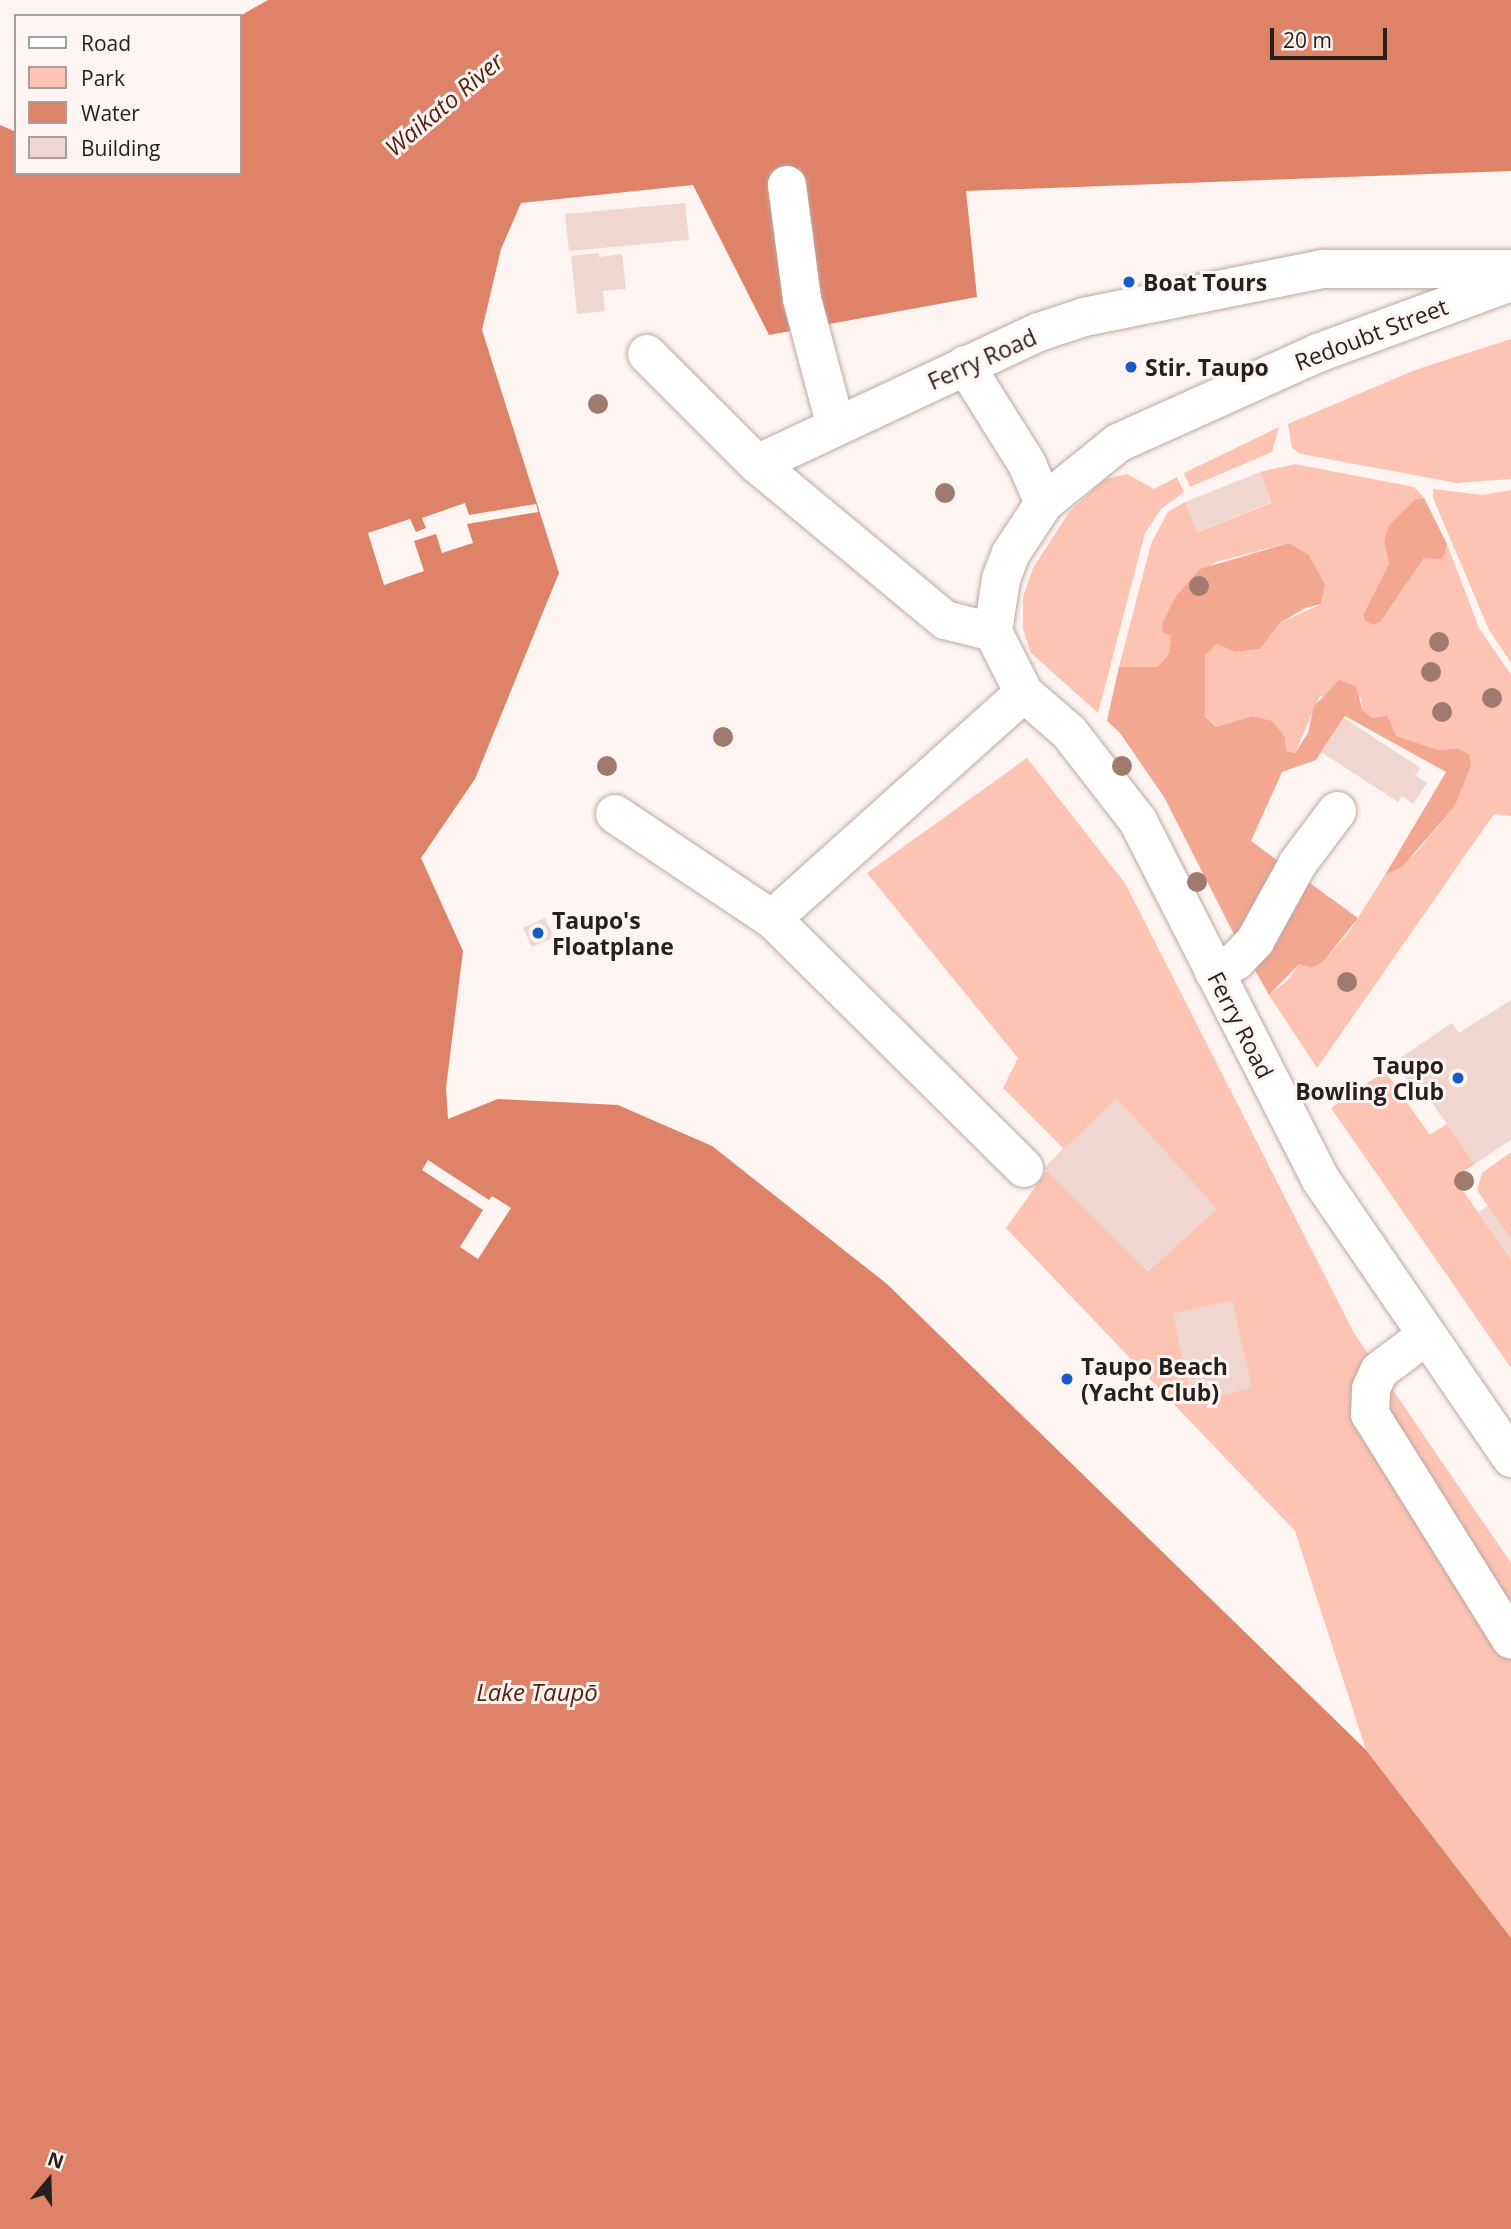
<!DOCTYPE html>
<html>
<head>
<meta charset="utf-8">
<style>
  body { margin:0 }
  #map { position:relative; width:1511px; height:2229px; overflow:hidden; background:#fef4f2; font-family:"Open Sans",sans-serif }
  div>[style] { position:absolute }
  .green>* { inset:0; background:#fdc4b3 }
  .forest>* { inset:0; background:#f3a791 }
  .water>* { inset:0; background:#de8268 }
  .pier>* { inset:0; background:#fef4f2 }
  .building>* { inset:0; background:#efd7d0 }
  .roads { filter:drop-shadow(0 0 2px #bea7a0) drop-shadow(0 0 2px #bea7a0) }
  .minor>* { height:38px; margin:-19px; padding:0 19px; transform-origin:19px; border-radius:19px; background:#fff }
  .trees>* { width:20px; height:20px; margin:-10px; border-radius:50%; background:#9e7a6f }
  .dots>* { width:19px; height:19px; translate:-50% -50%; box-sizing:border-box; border:4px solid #fef4f2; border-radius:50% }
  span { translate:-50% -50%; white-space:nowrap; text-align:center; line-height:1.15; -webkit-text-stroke:6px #fef4f2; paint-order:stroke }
  .poi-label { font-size:23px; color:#271f1c; font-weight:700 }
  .left { translate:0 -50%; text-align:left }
  .right { translate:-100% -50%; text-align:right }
  .street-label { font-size:23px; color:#271f1c }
  .water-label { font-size:24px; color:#581e0d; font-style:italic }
  .legend { position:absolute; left:14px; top:14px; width:228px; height:161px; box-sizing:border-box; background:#fef4f2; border:2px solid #a89f9c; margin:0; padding:9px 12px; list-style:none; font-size:21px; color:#271f1c }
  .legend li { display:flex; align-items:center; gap:14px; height:35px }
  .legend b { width:35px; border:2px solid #a89f9c }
  .north { position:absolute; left:14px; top:2145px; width:70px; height:70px; -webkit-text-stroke:5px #fef4f2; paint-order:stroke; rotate:19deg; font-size:19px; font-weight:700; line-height:28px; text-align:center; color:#271f1c }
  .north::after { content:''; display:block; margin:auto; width:24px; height:32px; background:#271f1c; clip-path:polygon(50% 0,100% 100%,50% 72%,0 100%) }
  .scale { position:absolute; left:1270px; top:28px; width:117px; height:32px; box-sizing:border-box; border:4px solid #271f1c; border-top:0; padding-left:9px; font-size:21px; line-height:24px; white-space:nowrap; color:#271f1c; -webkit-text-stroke:5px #fef4f2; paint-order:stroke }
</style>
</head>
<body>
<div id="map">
  <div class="green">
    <div style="clip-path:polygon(1511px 339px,1511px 479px,1457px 483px,1301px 454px,1292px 448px,1288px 424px,1415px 370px)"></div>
    <div style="clip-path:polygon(1279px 427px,1272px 452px,1190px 487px,1184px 473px)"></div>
    <div style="clip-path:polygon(1295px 464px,1414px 487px,1424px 498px,1415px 499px,1388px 526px,1384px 541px,1389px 564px,1363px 615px,1381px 621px,1424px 558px,1445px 554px,1447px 544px,1479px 628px,1511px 675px,1511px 816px,1494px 814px,1317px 1068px,1269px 995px,1289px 979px,1299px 964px,1312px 968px,1323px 962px,1349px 932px,1385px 875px,1414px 855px,1455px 806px,1471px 766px,1457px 748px,1439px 750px,1396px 736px,1381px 718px,1373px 719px,1362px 709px,1361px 697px,1320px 696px,1295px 753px,1286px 751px,1252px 716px,1216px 727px,1205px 715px,1205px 656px,1217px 644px,1235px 652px,1260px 649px,1280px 623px,1321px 604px,1325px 584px,1309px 555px,1289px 543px,1215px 562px,1176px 596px,1163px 633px,1171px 636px,1169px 654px,1157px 667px,1119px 667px,1151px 544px,1168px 512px,1185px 502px,1198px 532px,1271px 503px,1260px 472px)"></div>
    <div style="clip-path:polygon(1127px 474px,1154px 489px,1177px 477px,1184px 492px,1161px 509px,1145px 533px,1098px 713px,1031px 653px,1023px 629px,1023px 597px,1033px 568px,1070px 511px,1105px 479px)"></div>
    <div style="clip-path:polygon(1433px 489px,1483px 495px,1511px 490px,1511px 663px,1489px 630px,1433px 498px)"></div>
    <div style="clip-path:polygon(1027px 758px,1125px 883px,1354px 1333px,1511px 1563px,1511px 1938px,1366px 1750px,1295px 1531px,1006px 1228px,1063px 1148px,1003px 1088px,1018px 1058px,867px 873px)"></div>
    <div style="clip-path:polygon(1385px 1071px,1430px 1135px,1447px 1124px,1475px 1164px,1454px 1178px,1511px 1259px,1511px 1368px,1331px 1108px)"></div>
    <div style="clip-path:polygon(1511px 1152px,1511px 1240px,1477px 1190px,1482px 1173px)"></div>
  </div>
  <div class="forest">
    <div style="clip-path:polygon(1424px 498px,1447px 544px,1445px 554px,1441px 559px,1424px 558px,1381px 621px,1374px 625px,1365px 621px,1363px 615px,1389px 564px,1384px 541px,1388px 526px,1415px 499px)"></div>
    <div style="clip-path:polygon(1289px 543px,1309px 555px,1325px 584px,1321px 604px,1305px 608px,1280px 623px,1260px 649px,1235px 652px,1217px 644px,1205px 656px,1205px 716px,1216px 727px,1252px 716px,1272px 721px,1285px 737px,1286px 751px,1295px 753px,1308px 733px,1314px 706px,1339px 680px,1356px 686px,1362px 709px,1372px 718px,1387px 716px,1396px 736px,1439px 750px,1457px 748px,1469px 754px,1471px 766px,1455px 806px,1402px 867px,1385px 875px,1446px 772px,1345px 716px,1316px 760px,1282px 772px,1251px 841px,1285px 866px,1237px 940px,1164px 797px,1120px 733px,1107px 721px,1119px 667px,1157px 667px,1169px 654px,1171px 636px,1163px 633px,1162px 624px,1176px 596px,1200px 569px)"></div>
    <div style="clip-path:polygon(1300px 876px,1358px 918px,1323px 962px,1312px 968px,1299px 964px,1269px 995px,1251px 963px)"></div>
  </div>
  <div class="water">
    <div style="clip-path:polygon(268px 0,1511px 0,1511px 171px,966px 191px,977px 297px,769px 335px,693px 185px,521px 203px,501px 249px,482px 330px,559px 573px,475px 779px,421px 858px,463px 951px,446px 1088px,448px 1119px,498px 1099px,618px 1105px,712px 1146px,887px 1284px,1366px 1750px,1511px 1938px,1511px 2229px,0 2229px,0 125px,16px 132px,16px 173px,240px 173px,240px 16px)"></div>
  </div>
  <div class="pier">
    <div style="clip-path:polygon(465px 503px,469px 515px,536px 504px,538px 512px,467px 524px,473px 543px,442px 553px,436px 534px,414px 541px,424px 571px,384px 585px,368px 533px,410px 519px,416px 532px,426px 528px,422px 518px)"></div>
    <div style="clip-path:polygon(428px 1160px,489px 1200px,492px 1196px,511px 1208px,478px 1259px,460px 1247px,483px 1210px,422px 1170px)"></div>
  </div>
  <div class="building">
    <div style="clip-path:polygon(685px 203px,689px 240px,569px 251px,565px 214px)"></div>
    <div style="clip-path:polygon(599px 253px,599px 257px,622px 254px,626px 289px,603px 291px,605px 311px,577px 314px,571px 256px)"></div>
    <div style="clip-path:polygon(1260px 472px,1272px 502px,1197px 532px,1185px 502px)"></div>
    <div style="clip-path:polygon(1344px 718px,1421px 768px,1415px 775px,1427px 783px,1413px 804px,1402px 796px,1398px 802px,1321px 752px)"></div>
    <div style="clip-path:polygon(545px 918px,554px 937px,532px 947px,523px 928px)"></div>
    <div style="clip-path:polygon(1511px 1000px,1511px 1140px,1475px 1164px,1425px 1093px,1419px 1097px,1394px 1062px,1452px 1023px,1459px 1033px)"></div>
    <div style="clip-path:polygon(1117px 1098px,1217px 1209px,1148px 1272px,1044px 1168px)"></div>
    <div style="clip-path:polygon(1488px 1206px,1511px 1240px,1511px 1259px,1478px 1212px)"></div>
    <div style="clip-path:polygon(1232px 1300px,1252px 1387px,1193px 1405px,1173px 1314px)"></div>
  </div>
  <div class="roads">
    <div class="minor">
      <div style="left:787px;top:185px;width:115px;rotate:82.5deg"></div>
      <div style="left:802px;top:299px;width:132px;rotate:75.1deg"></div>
      <div style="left:1511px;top:282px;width:206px;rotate:159.8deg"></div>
      <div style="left:1318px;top:353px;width:219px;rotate:155.8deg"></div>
      <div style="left:1118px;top:443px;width:95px;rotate:141deg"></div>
      <div style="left:1044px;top:503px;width:60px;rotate:123.4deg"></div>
      <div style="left:1011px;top:553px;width:28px;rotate:111deg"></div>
      <div style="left:1001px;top:579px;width:54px;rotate:98.6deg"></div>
      <div style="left:993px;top:632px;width:68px;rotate:63.1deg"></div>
      <div style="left:1024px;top:693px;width:60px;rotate:40.9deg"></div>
      <div style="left:1069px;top:732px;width:113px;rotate:52.2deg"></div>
      <div style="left:1138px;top:821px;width:403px;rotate:63deg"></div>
      <div style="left:1321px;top:1180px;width:337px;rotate:55.6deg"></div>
      <div style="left:647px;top:354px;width:156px;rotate:45deg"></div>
      <div style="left:965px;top:365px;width:117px;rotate:57.9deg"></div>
      <div style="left:1027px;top:464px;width:43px;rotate:66.4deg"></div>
      <div style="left:993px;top:632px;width:49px;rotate:-166deg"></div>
      <div style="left:945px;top:620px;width:244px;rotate:-140.3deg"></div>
      <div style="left:757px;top:464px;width:311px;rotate:-25.1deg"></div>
      <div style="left:1039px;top:332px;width:47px;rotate:-18.4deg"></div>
      <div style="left:1084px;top:317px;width:244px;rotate:-11.4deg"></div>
      <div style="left:1323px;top:269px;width:188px"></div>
      <div style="left:615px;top:814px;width:189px;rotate:33.8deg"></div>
      <div style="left:1214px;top:972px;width:25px;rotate:-27deg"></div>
      <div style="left:1236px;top:961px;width:28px;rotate:-46deg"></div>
      <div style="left:1255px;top:941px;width:89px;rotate:-61.1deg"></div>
      <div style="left:1298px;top:863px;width:65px;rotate:-53.1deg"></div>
      <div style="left:1024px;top:1168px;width:354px;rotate:-135.3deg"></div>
      <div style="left:772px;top:919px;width:338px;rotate:-41.9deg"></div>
      <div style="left:1427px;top:1335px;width:60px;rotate:143.1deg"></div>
      <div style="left:1379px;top:1371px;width:20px;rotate:114deg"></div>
      <div style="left:1371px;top:1389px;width:25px;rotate:92deg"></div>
      <div style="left:1370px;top:1414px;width:266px;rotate:58deg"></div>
    </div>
  </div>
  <div class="trees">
    <div style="left:598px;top:404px"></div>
    <div style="left:945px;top:493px"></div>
    <div style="left:1199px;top:586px"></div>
    <div style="left:1439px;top:642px"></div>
    <div style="left:1431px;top:672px"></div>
    <div style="left:1492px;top:698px"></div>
    <div style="left:1442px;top:712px"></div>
    <div style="left:723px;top:737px"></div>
    <div style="left:607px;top:766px"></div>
    <div style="left:1122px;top:766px"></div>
    <div style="left:1197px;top:882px"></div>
    <div style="left:1347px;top:982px"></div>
    <div style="left:1464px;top:1181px"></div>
  </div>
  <div class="dots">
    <div style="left:1129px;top:282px;background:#175bc6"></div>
    <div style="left:1131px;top:367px;background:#175bc6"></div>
    <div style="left:538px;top:933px;background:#175bc6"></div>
    <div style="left:1458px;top:1078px;background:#175bc6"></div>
    <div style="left:1067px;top:1379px;background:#175bc6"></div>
  </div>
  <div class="poi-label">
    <span class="left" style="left:1143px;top:282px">Boat Tours</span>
    <span class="left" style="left:1145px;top:367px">Stir. Taupo</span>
    <span class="left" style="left:552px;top:933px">Taupo's<br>Floatplane</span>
    <span class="right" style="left:1444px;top:1078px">Taupo<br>Bowling Club</span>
    <span class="left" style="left:1081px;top:1379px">Taupo Beach<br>(Yacht Club)</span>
  </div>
  <div class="street-label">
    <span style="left:1371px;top:334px;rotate:-21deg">Redoubt Street</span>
    <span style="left:982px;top:359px;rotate:-24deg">Ferry Road</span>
    <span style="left:1241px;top:1025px;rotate:63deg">Ferry Road</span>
  </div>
  <div class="water-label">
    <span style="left:444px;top:104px;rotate:-40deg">Waikato River</span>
    <span style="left:537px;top:1692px">Lake Taupō</span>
  </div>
  <ul class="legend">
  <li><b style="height:9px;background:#fff"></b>Road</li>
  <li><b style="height:19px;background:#fdc4b3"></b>Park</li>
  <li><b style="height:19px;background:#de8268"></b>Water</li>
  <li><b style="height:19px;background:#efd7d0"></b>Building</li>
  </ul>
  <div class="north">N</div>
  <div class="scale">20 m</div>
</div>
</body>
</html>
